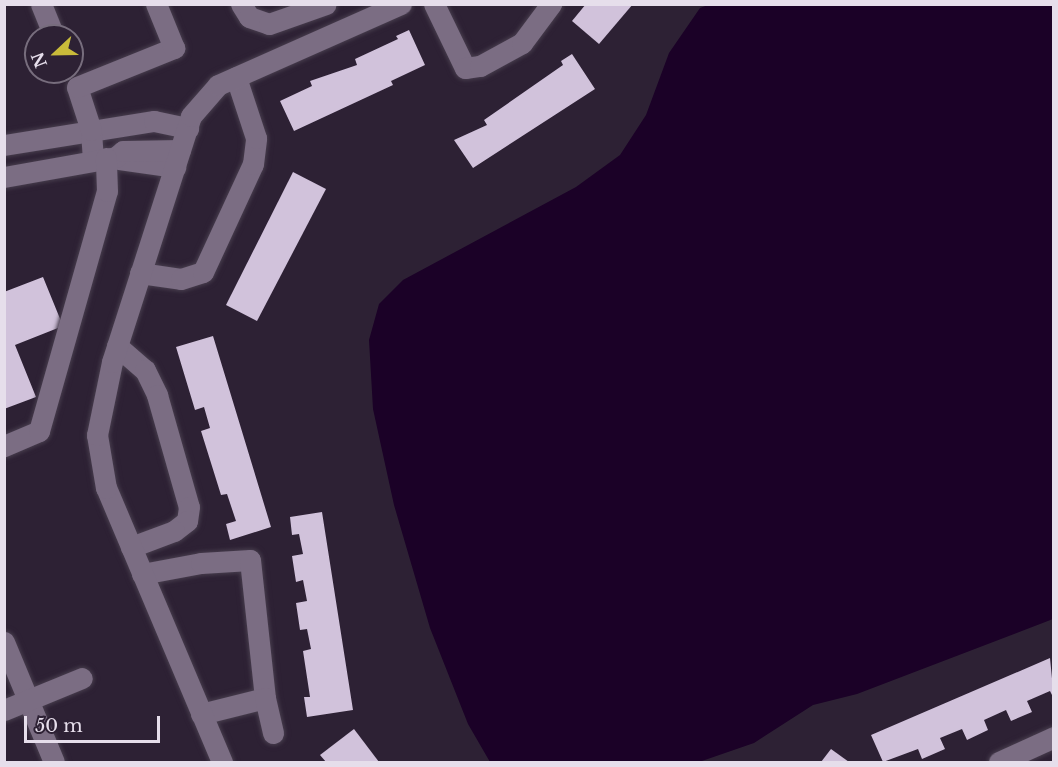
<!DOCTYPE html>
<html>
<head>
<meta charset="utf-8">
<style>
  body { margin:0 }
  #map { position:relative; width:1058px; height:767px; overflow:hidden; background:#2d2134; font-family:"Libre Baskerville",serif }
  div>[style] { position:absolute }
  .water>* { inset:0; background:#1b0127 }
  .building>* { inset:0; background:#d1c2db }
  .roads { filter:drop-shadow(0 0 2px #473d4d) drop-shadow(0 0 2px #473d4d) }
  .minor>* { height:21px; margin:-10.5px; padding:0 10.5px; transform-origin:10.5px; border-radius:10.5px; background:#7b6d83 }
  span { translate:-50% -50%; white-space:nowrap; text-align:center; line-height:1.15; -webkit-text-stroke:6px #2d2134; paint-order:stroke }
  .frame { position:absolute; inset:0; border:6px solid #e6deeb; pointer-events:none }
  .north { position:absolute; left:24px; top:24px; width:60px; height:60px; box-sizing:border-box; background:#2d2134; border:2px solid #776d7d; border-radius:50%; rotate:248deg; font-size:16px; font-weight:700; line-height:24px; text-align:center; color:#e6deeb }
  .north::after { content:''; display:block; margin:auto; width:21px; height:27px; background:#c9bb3a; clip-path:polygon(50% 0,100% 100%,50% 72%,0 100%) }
  .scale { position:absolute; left:24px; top:716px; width:136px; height:27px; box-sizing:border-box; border:3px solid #e6deeb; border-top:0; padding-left:8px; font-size:18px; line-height:21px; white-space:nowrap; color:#e6deeb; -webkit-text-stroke:4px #2d2134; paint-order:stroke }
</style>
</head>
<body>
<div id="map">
  <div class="water">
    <div style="clip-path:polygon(708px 5px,1053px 5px,1053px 619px,857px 694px,813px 705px,754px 743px,699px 762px,490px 762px,468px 724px,430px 628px,394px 505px,373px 409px,369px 340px,379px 304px,403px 280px,576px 187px,620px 155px,646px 115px,669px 53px,700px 8px)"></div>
  </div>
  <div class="building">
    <div style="clip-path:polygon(586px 4px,633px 4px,599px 44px,572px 21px)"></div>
    <div style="clip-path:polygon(409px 30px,425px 65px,391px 81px,393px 85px,294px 131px,280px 101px,312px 86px,310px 81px,357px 65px,355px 59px,398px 39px,396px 36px)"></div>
    <div style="clip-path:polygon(572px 54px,595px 89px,473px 168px,454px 140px,487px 125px,484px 120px,563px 65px,561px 61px)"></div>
    <div style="clip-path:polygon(293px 172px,326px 189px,257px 321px,226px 305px)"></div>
    <div style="clip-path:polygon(43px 277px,63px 326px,15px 345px,36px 397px,4px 409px,4px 292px)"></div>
    <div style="clip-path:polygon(213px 336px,271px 527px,230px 540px,226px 524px,236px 521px,227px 494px,221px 495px,201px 431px,210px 428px,204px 407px,195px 410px,176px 347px)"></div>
    <div style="clip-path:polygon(322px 512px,353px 710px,307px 717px,304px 697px,310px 697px,303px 651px,311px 649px,307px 629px,300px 630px,296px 603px,307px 601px,303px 580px,296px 582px,292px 556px,303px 554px,299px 534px,292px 535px,290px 517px)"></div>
    <div style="clip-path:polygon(1050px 658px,1054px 699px,1050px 691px,1027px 701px,1032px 712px,1011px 721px,1006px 710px,984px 720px,988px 730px,967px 740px,962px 729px,940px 738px,945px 749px,922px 759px,918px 749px,883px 762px,871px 735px)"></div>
    <div style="clip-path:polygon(354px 729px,379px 762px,326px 762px,320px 755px)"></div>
    <div style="clip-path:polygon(831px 749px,849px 762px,821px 762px)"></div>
  </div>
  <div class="roads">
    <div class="minor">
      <div style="left:41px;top:4px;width:35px;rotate:68deg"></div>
      <div style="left:241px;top:4px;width:15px;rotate:58deg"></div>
      <div style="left:249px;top:17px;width:21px;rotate:19deg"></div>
      <div style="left:269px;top:24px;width:60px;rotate:-19.3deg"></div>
      <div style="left:434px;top:4px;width:71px;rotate:64.2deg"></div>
      <div style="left:465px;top:68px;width:15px;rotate:-8deg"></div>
      <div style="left:480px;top:66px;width:48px;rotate:-28.7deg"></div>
      <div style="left:522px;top:43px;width:49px;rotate:-53.4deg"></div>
      <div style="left:4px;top:145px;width:152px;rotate:-9.1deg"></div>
      <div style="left:154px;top:121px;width:35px;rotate:12deg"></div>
      <div style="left:119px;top:159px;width:57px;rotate:8.1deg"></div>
      <div style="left:93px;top:160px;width:30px;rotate:-94deg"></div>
      <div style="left:91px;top:130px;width:45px;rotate:-108deg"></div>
      <div style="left:77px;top:87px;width:105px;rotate:-21.9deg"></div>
      <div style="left:174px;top:48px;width:48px;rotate:-112.2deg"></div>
      <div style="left:4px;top:177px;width:114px;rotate:-10.1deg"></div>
      <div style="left:116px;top:157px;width:9px;rotate:-41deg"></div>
      <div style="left:123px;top:151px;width:57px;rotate:-1deg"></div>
      <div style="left:140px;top:273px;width:41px;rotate:8.3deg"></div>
      <div style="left:181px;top:279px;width:23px;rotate:-18deg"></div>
      <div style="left:203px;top:272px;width:119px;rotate:-65.2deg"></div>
      <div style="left:253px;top:164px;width:26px;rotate:-83deg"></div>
      <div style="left:256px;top:138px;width:64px;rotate:-108.2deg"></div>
      <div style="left:117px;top:346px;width:37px;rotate:41deg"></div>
      <div style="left:145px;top:370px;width:28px;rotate:64deg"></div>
      <div style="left:157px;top:395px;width:116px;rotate:74.1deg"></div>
      <div style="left:189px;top:507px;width:14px;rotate:98deg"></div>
      <div style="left:187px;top:521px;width:16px;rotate:142deg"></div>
      <div style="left:174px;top:531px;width:46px;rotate:159.6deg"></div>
      <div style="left:4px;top:446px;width:38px;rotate:-23deg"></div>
      <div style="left:39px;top:431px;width:249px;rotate:-74.2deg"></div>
      <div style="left:107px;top:191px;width:33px;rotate:-92deg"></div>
      <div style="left:142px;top:574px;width:60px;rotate:-10.6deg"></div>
      <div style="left:201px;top:563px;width:49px;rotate:-3.5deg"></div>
      <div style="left:250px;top:560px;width:139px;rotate:83.8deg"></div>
      <div style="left:265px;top:698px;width:66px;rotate:166deg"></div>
      <div style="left:4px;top:642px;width:130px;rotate:67.4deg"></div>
      <div style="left:265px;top:698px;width:36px;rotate:77deg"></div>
      <div style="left:4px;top:710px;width:84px;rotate:-22.3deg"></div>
      <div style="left:222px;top:762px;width:298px;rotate:-112.9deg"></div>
      <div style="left:106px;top:488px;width:54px;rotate:-99.6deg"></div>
      <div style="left:97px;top:435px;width:75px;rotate:-78.4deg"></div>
      <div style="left:112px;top:362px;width:258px;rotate:-72.2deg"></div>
      <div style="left:191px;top:116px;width:41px;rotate:-48.9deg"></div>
      <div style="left:218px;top:85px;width:200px;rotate:-23.9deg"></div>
      <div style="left:999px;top:762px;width:60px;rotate:-24.4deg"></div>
    </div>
  </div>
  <div class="frame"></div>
  <div class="north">N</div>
  <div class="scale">50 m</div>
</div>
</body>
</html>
